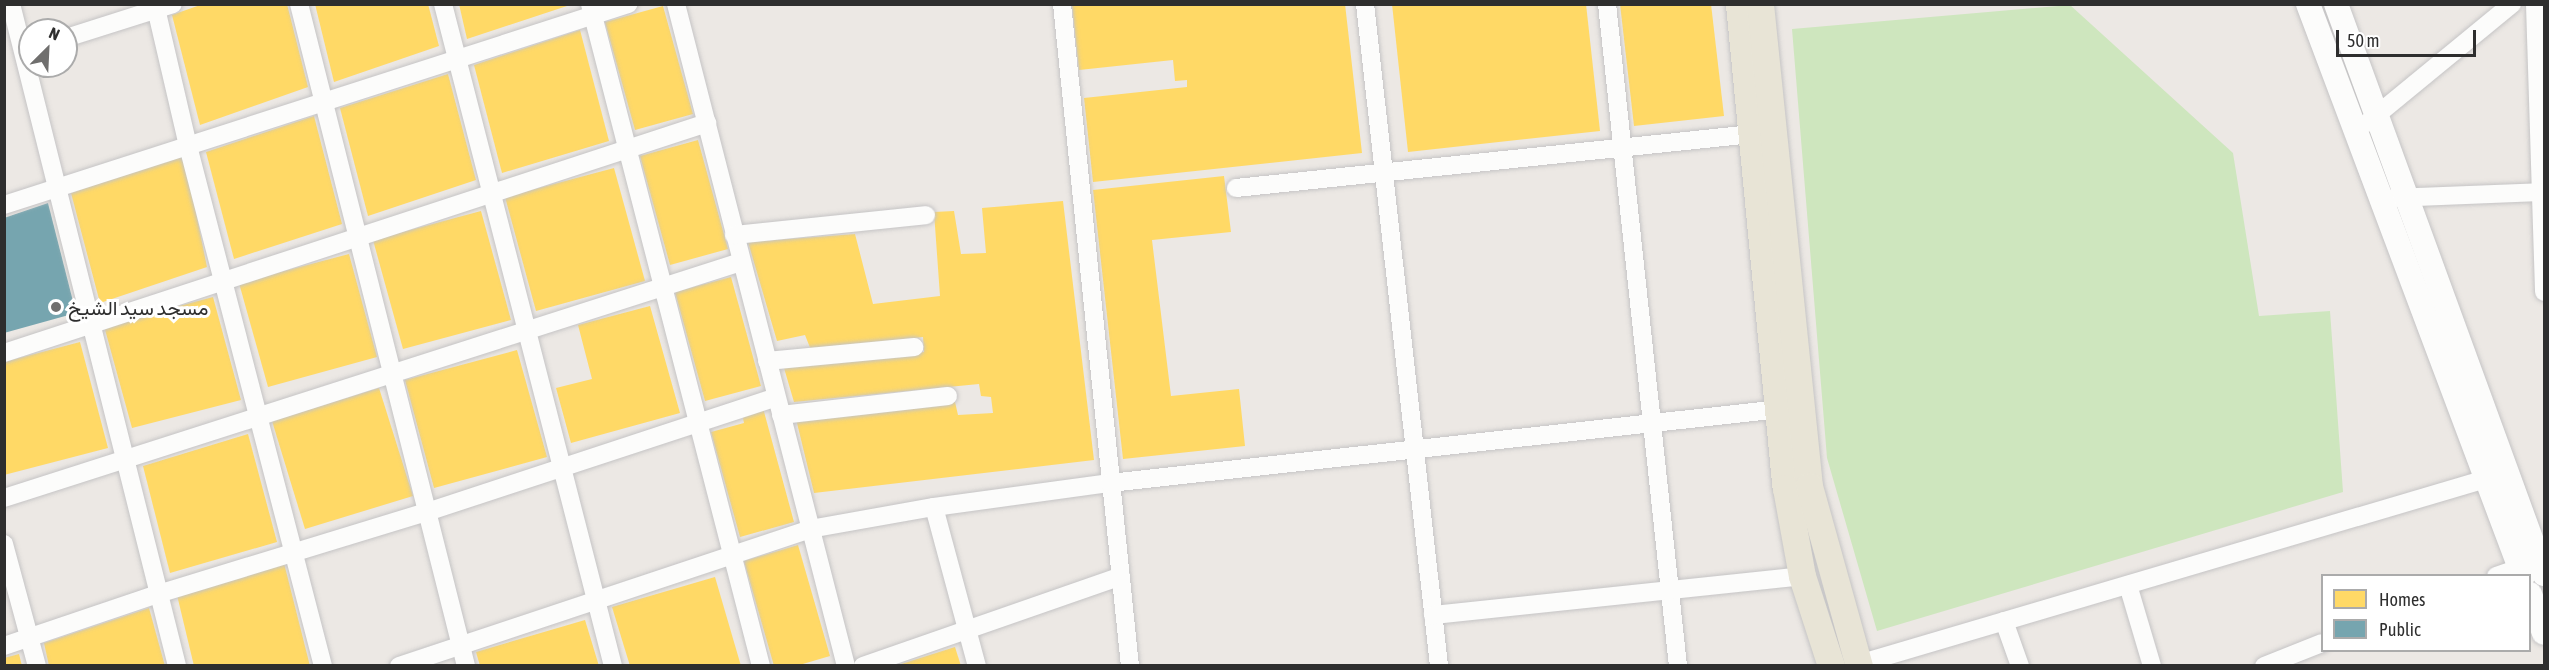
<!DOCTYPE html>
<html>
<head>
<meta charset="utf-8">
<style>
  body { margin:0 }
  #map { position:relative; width:2549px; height:670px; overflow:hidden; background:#ece8e4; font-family:"Asap Condensed",Vazirmatn,sans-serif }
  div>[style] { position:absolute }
  .green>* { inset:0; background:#cee6be }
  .homes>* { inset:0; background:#ffd966 }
  .public>* { inset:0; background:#76a5af }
  .roads { filter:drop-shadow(0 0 2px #c5c4c5) drop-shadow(0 0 2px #c5c4c5) }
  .minor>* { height:18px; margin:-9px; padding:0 9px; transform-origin:9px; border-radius:9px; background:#fcfcfb }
  .secondary>* { height:24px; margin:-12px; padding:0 12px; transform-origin:12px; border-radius:12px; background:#fcfcfb }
  .primary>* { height:27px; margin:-13.5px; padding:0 13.5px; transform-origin:13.5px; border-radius:13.5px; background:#e8e4d6 }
  .dots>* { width:16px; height:16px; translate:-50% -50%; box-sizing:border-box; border:3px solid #fff; border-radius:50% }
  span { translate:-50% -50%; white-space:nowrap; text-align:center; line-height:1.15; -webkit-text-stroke:6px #fff; paint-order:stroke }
  .poi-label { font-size:20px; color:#2e2e2e }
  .left { translate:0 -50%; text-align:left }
  .frame { position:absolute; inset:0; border:6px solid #2e2e2e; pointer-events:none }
  .legend { position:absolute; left:2321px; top:574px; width:210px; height:78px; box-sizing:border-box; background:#fff; border:2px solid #ababab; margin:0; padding:8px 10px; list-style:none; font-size:18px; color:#2e2e2e }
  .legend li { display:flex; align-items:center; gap:12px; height:30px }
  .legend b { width:30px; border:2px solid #ababab }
  .north { position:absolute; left:18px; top:18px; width:60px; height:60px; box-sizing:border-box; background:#fff; border:2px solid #ababab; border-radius:50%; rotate:24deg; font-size:16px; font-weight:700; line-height:24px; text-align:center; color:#2e2e2e }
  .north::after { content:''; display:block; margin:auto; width:21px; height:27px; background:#706f6e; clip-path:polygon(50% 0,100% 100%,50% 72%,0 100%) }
  .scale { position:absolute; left:2336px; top:30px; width:140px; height:27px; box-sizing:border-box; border:3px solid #2e2e2e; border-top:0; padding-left:8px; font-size:18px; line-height:21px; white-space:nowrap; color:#2e2e2e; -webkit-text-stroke:4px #fff; paint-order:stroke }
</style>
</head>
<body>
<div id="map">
  <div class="green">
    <div style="clip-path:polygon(2070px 5px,2233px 153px,2259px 316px,2330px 311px,2343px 492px,1877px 631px,1827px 458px,1792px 29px)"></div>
  </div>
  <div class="homes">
    <div style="clip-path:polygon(203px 4px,287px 4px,308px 87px,200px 125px,172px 15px)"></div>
    <div style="clip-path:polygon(315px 4px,428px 4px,439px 46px,334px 82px)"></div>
    <div style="clip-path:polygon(459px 4px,570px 4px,570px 5px,467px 39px)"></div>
    <div style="clip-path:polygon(1072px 4px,1345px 4px,1362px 153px,1093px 182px,1084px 98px,1187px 87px,1187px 80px,1175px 81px,1173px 60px,1079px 70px)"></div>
    <div style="clip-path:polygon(1392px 4px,1586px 4px,1600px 131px,1408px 152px)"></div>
    <div style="clip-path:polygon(1620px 4px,1711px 4px,1724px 116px,1634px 126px)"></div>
    <div style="clip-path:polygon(663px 6px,693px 114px,635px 130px,605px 22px)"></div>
    <div style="clip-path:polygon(580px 30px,609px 141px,502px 173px,474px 65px)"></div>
    <div style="clip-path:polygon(448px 74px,476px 180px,368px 216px,340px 108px)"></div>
    <div style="clip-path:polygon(314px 116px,342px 224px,234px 259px,206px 152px)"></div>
    <div style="clip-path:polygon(698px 140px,728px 249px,670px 265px,640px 156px)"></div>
    <div style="clip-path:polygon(184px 153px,207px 267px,100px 303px,71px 193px)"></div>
    <div style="clip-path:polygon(614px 168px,645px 281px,536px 311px,505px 197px)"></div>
    <div style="clip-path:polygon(1224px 176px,1231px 232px,1152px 240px,1171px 396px,1239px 389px,1245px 446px,1123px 459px,1093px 190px)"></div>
    <div style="clip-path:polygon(1063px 201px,1094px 460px,814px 493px,796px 419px,955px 402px,958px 415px,993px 413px,991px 397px,981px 396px,979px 384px,794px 402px,784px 368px,924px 352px,923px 337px,811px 350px,805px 335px,777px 341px,748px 242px,855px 234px,873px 304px,940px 296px,934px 212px,954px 211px,961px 254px,986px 253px,982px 208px)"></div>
    <div style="clip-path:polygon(481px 211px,511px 320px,403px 349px,373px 240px)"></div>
    <div style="clip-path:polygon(349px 254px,377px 357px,268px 387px,239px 283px)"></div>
    <div style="clip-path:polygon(731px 277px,761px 386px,705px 401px,675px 292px)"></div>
    <div style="clip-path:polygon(213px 297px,241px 400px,132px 428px,104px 326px)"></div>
    <div style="clip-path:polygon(650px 306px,680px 413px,571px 443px,556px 388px,592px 379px,578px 325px)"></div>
    <div style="clip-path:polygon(80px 342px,108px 448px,4px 475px,4px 362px)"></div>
    <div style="clip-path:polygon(517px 350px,547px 457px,434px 488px,405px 380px)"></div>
    <div style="clip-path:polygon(379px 388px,413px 496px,305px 529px,272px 421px)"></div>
    <div style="clip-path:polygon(763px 408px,794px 522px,740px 537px,711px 432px,744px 423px,742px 414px)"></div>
    <div style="clip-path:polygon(248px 434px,277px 542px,170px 573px,143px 466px)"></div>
    <div style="clip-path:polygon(798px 545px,830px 656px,796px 666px,774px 666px,744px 561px)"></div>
    <div style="clip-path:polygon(284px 563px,310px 666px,194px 666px,177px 595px)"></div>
    <div style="clip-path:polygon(715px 577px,741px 666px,630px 666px,612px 607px)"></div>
    <div style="clip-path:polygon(149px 608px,165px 666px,49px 666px,44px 643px)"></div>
    <div style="clip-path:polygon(585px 620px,599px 666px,480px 666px,476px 652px)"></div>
    <div style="clip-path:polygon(955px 647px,961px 666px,898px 666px,898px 665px)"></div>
    <div style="clip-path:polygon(19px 654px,22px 666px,4px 666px,4px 658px)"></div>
  </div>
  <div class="public">
    <div style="clip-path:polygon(48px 203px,76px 313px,4px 333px,4px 218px)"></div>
  </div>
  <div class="roads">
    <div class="minor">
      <div style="left:11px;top:4px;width:682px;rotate:75.92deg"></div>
      <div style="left:155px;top:4px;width:146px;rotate:76.9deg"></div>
      <div style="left:188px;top:146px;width:537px;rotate:75.45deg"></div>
      <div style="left:299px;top:4px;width:683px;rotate:75.84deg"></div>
      <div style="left:443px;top:4px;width:683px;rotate:75.6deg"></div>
      <div style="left:590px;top:4px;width:684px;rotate:75.52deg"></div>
      <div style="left:676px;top:4px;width:683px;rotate:75.6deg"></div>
      <div style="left:1062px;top:4px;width:665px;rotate:84.14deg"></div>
      <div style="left:1365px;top:4px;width:666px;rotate:83.62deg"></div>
      <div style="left:1607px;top:4px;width:666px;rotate:83.88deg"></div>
      <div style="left:2535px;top:4px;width:288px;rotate:88.2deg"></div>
      <div style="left:66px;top:38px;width:112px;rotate:-17.6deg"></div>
      <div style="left:2367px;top:123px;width:188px;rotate:-39.4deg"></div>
      <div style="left:1236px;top:188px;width:519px;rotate:-5.97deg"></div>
      <div style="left:2394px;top:198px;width:150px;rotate:-2.3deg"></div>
      <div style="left:4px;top:205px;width:656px;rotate:-17.85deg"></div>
      <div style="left:734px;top:235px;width:193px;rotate:-5.9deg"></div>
      <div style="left:4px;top:353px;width:740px;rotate:-18.12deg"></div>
      <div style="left:767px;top:361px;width:148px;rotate:-5.4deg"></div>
      <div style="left:781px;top:415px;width:168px;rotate:-6.5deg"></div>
      <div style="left:4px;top:498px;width:774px;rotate:-17.76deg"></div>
      <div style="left:934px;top:507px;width:165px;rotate:74.9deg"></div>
      <div style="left:4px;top:544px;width:126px;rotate:74.9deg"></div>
      <div style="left:2496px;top:576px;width:37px;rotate:-19deg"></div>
      <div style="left:2128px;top:585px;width:84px;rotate:73.5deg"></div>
      <div style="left:1433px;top:615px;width:371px;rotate:-6deg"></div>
      <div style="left:2004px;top:621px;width:48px;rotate:70.4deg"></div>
      <div style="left:4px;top:646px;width:163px;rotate:-18.7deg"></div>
      <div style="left:158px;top:594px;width:281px;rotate:-17deg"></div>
      <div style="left:427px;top:512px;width:367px;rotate:-18.2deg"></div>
      <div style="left:1859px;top:664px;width:654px;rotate:-16.44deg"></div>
      <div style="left:399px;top:666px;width:433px;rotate:-18.4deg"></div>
      <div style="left:810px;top:529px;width:126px;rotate:-10.1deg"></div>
      <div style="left:934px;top:507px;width:178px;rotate:-7.8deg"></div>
      <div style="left:1110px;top:483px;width:683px;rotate:-6.3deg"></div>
      <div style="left:863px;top:666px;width:273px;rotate:-19.2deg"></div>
      <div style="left:2264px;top:666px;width:62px;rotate:-21.6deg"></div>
    </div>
    <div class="secondary">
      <div style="left:2308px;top:4px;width:611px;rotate:69.4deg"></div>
      <div style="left:2336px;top:4px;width:607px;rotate:69.95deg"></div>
      <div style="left:2530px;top:594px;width:41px;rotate:70.3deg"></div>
    </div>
    <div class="primary">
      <div style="left:1739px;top:4px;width:486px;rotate:84.5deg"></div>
      <div style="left:1786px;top:488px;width:89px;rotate:79.7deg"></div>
      <div style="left:1802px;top:576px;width:95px;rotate:72.1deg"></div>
      <div style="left:1760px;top:4px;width:484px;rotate:84.2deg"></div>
      <div style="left:1809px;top:486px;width:187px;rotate:74.5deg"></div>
    </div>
  </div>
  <div class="dots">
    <div style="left:56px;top:307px;background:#706f6e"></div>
  </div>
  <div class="poi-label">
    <span class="left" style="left:68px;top:307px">مسجد سيد الشيخ</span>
  </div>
  <div class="frame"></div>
  <ul class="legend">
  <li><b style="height:16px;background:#ffd966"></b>Homes</li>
  <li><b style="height:16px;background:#76a5af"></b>Public</li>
  </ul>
  <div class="north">N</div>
  <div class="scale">50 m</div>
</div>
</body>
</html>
